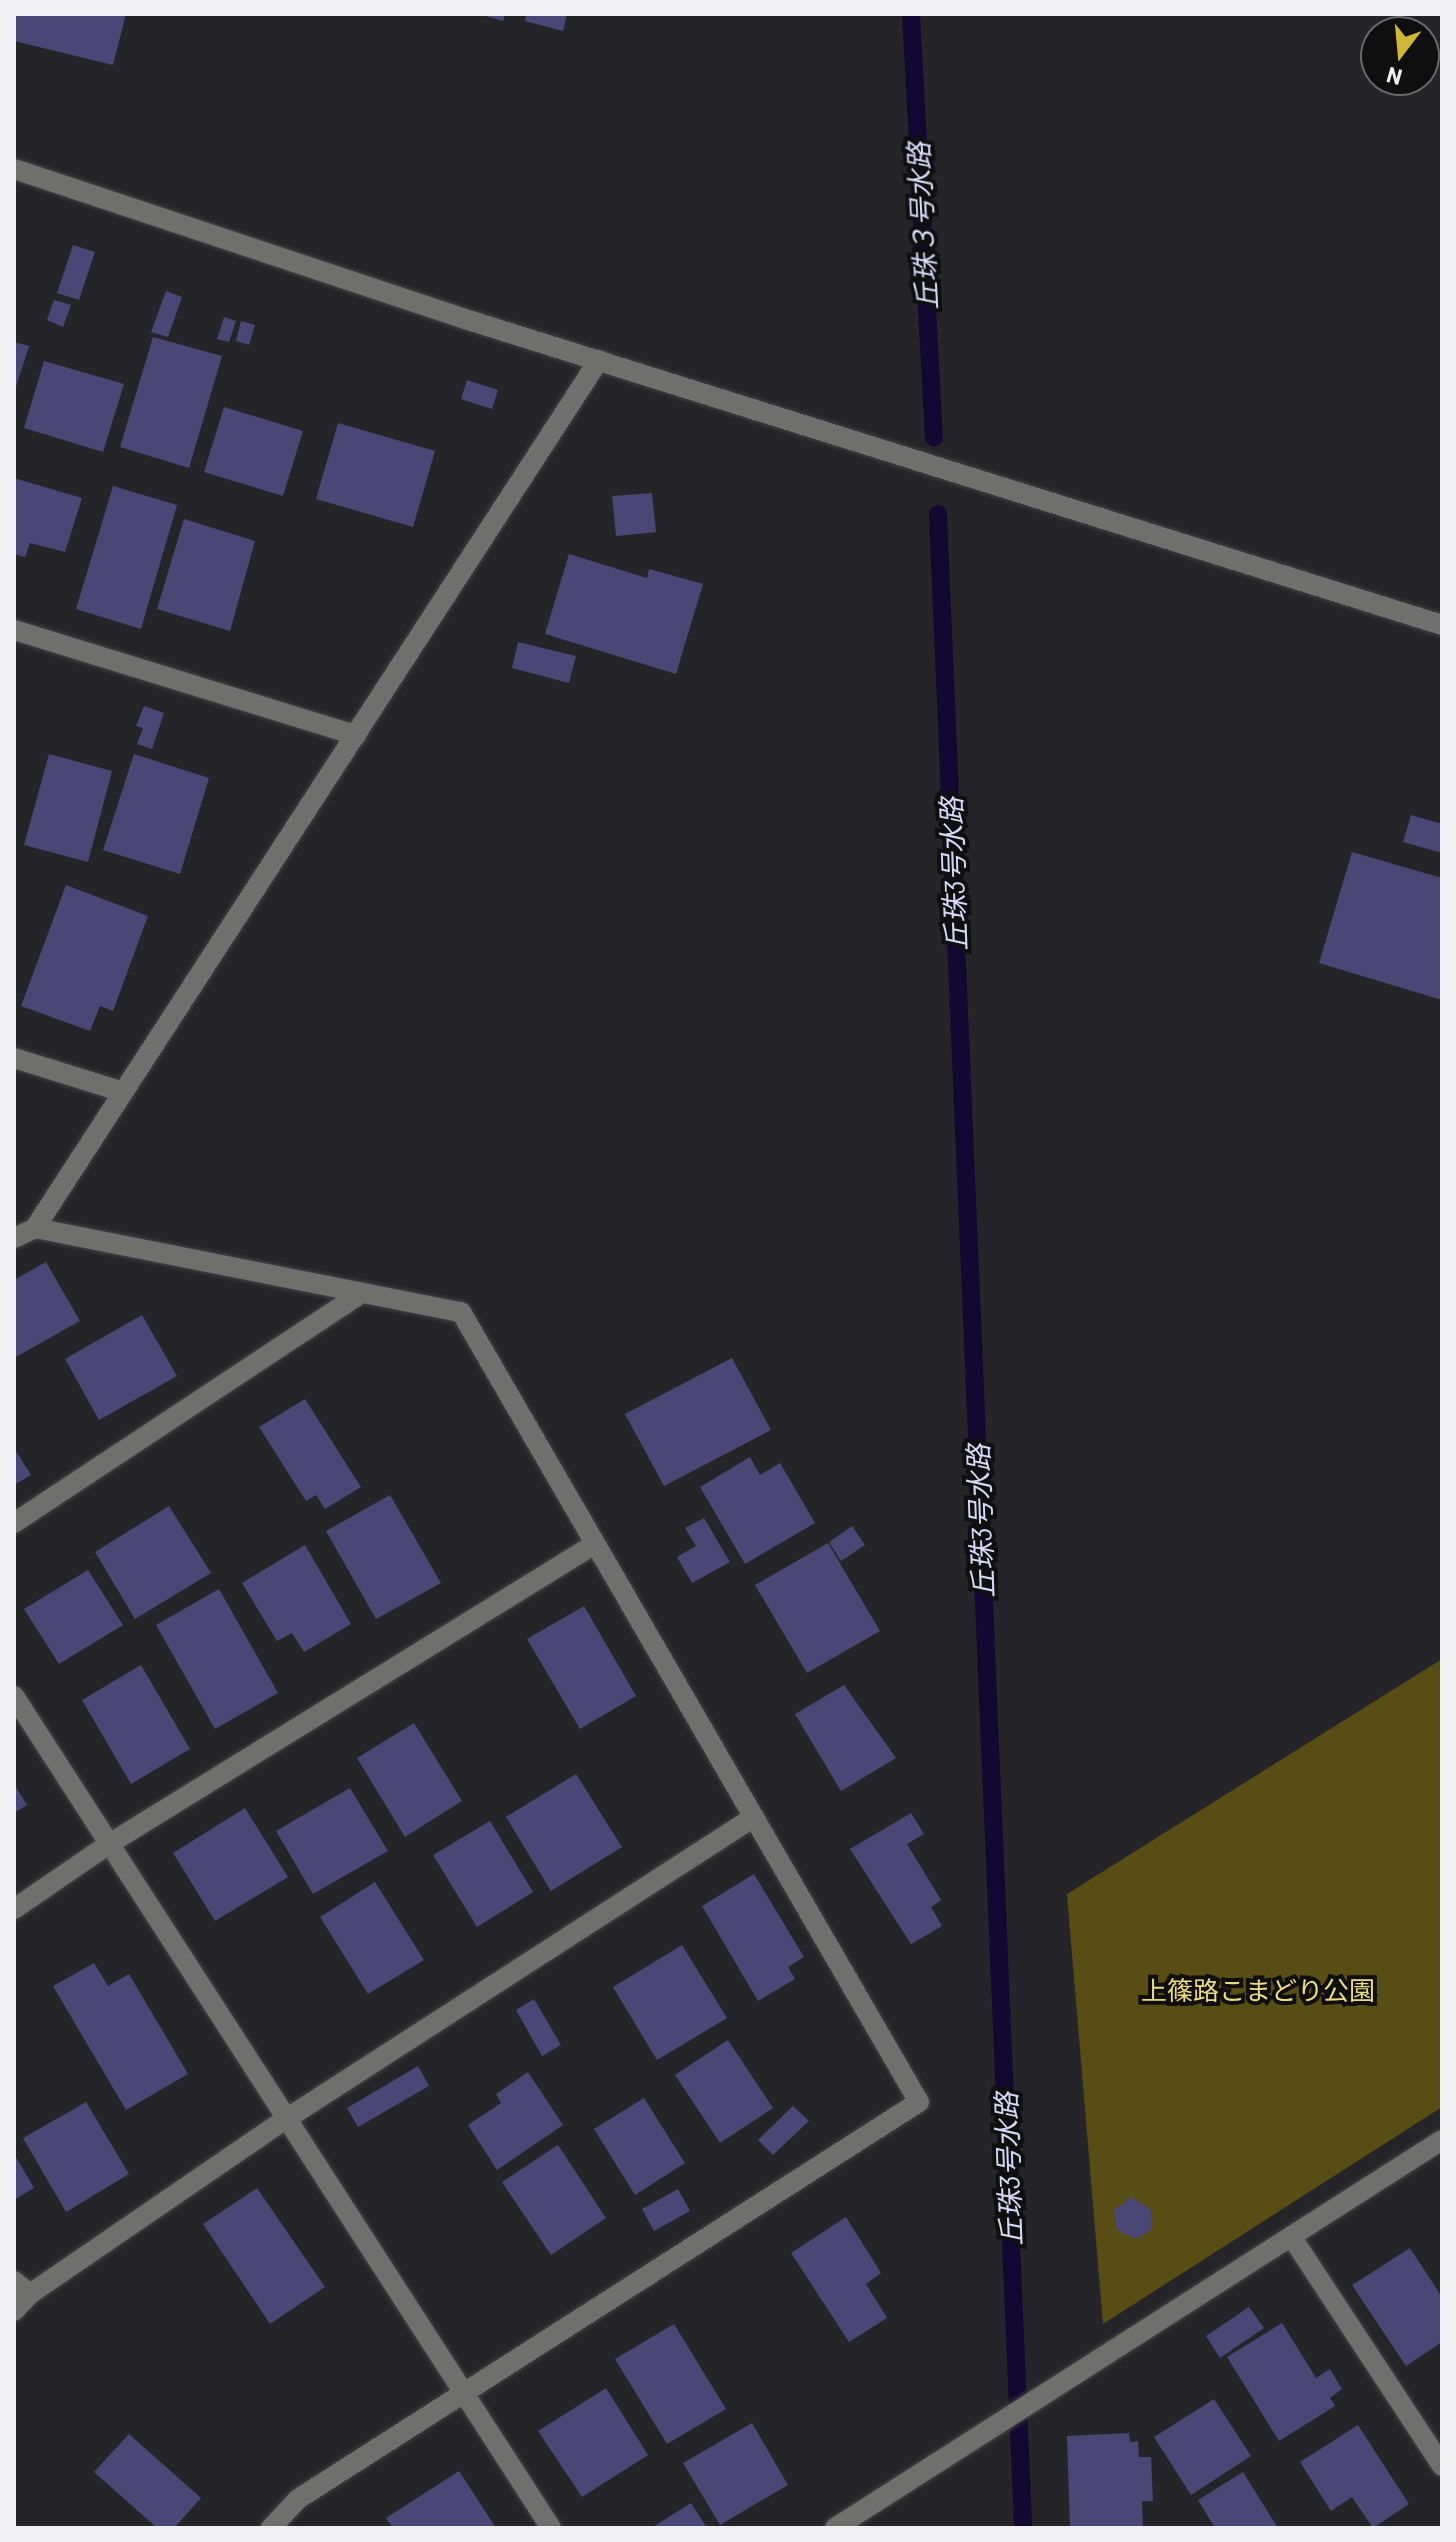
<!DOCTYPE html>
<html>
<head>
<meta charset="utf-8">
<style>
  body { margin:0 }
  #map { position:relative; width:1456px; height:2542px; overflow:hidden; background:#252529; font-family:Barlow,"Noto Sans JP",sans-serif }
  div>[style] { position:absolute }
  .green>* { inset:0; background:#574d15 }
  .stream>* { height:18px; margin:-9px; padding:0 9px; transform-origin:9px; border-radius:9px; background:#120932 }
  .building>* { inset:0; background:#4a4675 }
  .roads { filter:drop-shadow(0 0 2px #424245) drop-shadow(0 0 2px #424245) }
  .minor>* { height:20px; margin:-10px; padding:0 10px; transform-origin:10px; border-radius:10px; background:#6f6f6d }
  .tertiary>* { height:20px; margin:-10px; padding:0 10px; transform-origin:10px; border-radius:10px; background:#6f6f6d }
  span { translate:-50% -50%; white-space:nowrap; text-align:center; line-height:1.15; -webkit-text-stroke:8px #0f0f10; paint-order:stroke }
  .park-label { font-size:26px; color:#ebdb86 }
  .water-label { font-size:28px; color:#d9d8f8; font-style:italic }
  .frame { position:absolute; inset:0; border:16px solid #f1f1f4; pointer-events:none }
  .north { position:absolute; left:1360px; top:16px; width:80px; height:80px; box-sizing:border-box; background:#0f0f10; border:2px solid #69696b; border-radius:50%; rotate:196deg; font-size:22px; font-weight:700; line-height:32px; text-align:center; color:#f1f1f4 }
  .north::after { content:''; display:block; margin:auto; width:28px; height:36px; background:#cfb837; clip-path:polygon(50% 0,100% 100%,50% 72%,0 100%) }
</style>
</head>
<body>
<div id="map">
  <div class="green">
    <div style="clip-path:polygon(1442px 1659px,1442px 2107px,1103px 2324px,1067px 1894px)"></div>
  </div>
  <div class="stream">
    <div style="left:911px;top:14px;width:424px;rotate:86.9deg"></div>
    <div style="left:938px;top:514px;width:2016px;rotate:87.58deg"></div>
  </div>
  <div class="building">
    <div style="clip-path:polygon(14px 14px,126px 14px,113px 65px,14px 41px)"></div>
    <div style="clip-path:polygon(479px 14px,505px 14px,503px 21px)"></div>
    <div style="clip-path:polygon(526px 14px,567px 14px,563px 31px,525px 21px)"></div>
    <div style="clip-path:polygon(73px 245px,95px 252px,79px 300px,57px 293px)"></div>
    <div style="clip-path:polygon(166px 291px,182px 297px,168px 337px,151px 332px)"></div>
    <div style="clip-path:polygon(54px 300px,71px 305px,63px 327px,47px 320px)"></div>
    <div style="clip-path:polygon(224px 317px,236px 321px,229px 342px,217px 339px)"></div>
    <div style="clip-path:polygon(241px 321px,255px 325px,249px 345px,236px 341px)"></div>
    <div style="clip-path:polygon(153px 337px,222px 356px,189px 468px,120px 447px)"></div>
    <div style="clip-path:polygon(14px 342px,29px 346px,15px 390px,14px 390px)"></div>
    <div style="clip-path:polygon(44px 361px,124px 384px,103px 452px,24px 428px)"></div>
    <div style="clip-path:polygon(467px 380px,498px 390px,492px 409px,461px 399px)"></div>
    <div style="clip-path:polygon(224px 407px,303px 431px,283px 496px,204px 472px)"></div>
    <div style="clip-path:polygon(338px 423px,435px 451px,413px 527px,316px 499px)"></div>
    <div style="clip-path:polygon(14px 478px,82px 498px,65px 552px,30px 543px,25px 557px,14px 554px)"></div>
    <div style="clip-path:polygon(113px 486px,177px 505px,141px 629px,76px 609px)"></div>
    <div style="clip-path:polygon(652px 493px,656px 532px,616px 536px,612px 496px)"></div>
    <div style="clip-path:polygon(184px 519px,255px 541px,230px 631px,157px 609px)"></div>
    <div style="clip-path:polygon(569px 554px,647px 578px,649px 569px,703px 584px,676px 674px,545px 634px)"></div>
    <div style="clip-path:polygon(518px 642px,576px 656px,569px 683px,512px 668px)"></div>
    <div style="clip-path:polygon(144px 706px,164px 713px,152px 749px,137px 744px,143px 728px,136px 726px)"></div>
    <div style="clip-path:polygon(49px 754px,112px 771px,88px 862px,24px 845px)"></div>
    <div style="clip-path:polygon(134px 754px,209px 778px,180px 874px,103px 850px)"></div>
    <div style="clip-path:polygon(1411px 815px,1442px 824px,1442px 853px,1403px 842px)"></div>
    <div style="clip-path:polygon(1352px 852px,1442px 878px,1442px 1000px,1319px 963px)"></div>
    <div style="clip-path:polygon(66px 885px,148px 916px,113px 1011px,100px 1006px,90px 1031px,21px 1006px)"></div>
    <div style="clip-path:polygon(46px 1262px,80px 1321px,14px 1358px,14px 1280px)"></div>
    <div style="clip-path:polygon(142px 1315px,177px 1376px,99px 1420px,65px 1359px)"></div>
    <div style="clip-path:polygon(732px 1358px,771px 1430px,664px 1486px,625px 1414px)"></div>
    <div style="clip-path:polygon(305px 1399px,361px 1487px,325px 1509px,316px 1495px,306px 1501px,259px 1427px)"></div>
    <div style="clip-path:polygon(14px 1448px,31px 1475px,14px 1485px)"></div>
    <div style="clip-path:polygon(750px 1457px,760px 1475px,780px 1463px,815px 1523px,745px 1564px,700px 1487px)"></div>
    <div style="clip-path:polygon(390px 1495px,441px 1583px,376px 1619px,326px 1531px)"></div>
    <div style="clip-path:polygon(169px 1506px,211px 1573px,135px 1619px,95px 1552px)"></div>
    <div style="clip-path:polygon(704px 1518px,730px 1562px,692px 1583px,677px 1557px,696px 1546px,685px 1528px)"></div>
    <div style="clip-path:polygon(852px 1526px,865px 1545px,841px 1561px,829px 1542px)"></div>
    <div style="clip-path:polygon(828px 1543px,880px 1631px,807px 1673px,755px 1585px)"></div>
    <div style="clip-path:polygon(305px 1545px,351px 1624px,304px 1652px,292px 1633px,277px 1641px,242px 1583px)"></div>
    <div style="clip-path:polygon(88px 1570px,123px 1625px,59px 1664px,24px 1609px)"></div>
    <div style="clip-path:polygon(219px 1589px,278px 1693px,215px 1729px,156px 1625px)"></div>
    <div style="clip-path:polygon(584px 1606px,636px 1696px,580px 1729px,527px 1639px)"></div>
    <div style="clip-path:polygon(141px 1665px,190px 1749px,131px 1784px,82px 1700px)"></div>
    <div style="clip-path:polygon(844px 1685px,896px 1758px,841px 1791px,795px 1714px)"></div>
    <div style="clip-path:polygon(414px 1723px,462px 1801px,405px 1837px,357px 1758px)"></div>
    <div style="clip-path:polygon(576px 1774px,622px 1847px,551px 1891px,506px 1817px)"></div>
    <div style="clip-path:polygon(14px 1784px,27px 1805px,14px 1813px)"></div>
    <div style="clip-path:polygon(350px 1788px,388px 1851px,313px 1894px,276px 1831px)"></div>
    <div style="clip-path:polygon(245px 1808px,288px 1877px,215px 1921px,173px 1853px)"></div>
    <div style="clip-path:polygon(911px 1813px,924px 1834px,907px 1844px,941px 1900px,931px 1907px,942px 1926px,911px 1944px,850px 1849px)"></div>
    <div style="clip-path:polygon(490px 1821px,533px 1892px,477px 1927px,433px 1855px)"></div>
    <div style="clip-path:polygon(754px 1874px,804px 1957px,788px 1967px,795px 1979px,758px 2001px,702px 1906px)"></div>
    <div style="clip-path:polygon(375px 1882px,424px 1960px,368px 1994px,320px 1917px)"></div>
    <div style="clip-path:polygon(682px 1945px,727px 2018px,657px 2060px,613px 1987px)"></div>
    <div style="clip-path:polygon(94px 1963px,108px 1986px,129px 1974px,188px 2074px,126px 2110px,53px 1986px)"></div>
    <div style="clip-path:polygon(534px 1999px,561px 2045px,542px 2056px,516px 2010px)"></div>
    <div style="clip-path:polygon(728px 2040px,773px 2108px,720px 2143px,675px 2075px)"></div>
    <div style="clip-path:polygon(418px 2066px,429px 2086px,358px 2127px,347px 2108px)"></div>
    <div style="clip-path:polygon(528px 2072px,563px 2125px,497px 2170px,468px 2125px,501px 2103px,496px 2094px)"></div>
    <div style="clip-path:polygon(644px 2098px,685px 2163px,635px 2195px,594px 2129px)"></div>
    <div style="clip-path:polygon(86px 2102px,129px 2174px,66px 2212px,23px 2138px)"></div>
    <div style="clip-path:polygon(793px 2106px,809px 2121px,773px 2155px,758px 2140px)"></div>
    <div style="clip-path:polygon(558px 2145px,606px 2218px,551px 2255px,502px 2182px)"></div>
    <div style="clip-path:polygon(14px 2154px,34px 2188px,14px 2200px)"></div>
    <div style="clip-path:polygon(257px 2188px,325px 2287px,270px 2324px,203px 2224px)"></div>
    <div style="clip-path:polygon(678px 2189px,690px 2211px,654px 2231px,642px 2209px)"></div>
    <div style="clip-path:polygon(1132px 2197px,1151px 2210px,1151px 2230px,1136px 2239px,1117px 2230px,1114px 2210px)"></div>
    <div style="clip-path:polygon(846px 2217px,881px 2273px,866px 2284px,887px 2318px,849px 2342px,791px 2253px)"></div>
    <div style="clip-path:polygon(1410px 2248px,1442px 2297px,1442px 2342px,1406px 2366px,1352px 2285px)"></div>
    <div style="clip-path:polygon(1249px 2307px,1264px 2328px,1220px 2358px,1206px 2336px)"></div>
    <div style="clip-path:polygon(1282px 2323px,1316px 2378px,1330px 2369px,1342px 2389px,1330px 2398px,1335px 2406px,1279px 2441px,1227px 2357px)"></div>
    <div style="clip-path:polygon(674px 2324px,726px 2409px,667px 2444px,615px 2359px)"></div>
    <div style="clip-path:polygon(606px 2388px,648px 2455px,582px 2497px,538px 2431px)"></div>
    <div style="clip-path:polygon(1214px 2399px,1251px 2456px,1191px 2495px,1154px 2437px)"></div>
    <div style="clip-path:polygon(752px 2423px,788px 2485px,720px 2525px,683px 2463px)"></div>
    <div style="clip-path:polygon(1358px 2425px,1409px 2504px,1373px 2528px,1352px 2497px,1331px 2511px,1300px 2462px)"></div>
    <div style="clip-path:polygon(1129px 2433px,1130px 2442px,1138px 2441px,1139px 2457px,1151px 2457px,1153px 2501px,1142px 2501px,1143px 2528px,1070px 2528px,1067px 2436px)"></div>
    <div style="clip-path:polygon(129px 2434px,201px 2498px,174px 2528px,157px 2528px,94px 2472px)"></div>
    <div style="clip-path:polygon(459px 2471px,496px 2528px,393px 2528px,386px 2518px)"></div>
    <div style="clip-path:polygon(1243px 2472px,1278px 2528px,1215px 2528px,1198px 2500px)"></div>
    <div style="clip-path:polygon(691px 2503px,707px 2528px,651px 2528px)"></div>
  </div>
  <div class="roads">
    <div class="minor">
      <div style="left:14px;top:630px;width:358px;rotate:17.1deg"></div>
      <div style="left:14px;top:1058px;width:114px;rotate:17.3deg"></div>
      <div style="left:35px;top:1228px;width:434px;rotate:11.2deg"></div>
      <div style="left:461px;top:1312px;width:913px;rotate:59.9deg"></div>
      <div style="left:919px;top:2102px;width:737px;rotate:147.41deg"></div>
      <div style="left:298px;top:2499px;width:40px;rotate:133deg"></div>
      <div style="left:14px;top:1238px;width:23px;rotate:-25deg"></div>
      <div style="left:35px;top:1228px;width:1035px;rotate:-56.99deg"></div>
      <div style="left:14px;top:1523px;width:417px;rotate:-33.5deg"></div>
      <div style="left:14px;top:1696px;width:990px;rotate:57.16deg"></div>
      <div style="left:14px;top:1909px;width:115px;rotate:-34.4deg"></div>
      <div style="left:109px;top:1844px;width:571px;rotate:-31.69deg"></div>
      <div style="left:1291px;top:2236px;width:275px;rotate:56.7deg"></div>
      <div style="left:14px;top:2281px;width:21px;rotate:39deg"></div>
      <div style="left:14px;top:2311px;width:23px;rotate:-47deg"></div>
      <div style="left:30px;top:2294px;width:310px;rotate:-34.4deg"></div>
      <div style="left:286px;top:2119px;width:557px;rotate:-32.83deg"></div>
      <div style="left:835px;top:2528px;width:720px;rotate:-32.59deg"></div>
    </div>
    <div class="tertiary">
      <div style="left:14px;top:169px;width:475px;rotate:18.4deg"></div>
      <div style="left:465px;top:319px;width:1024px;rotate:17.39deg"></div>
    </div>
  </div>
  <div class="park-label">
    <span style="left:1258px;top:1990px">上篠路こまどり公園</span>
  </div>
  <div class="water-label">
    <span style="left:922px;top:226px;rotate:-93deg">丘珠３号水路</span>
    <span style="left:953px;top:874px;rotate:-92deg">丘珠3号水路</span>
    <span style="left:980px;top:1521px;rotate:-92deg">丘珠3号水路</span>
    <span style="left:1008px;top:2169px;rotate:-92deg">丘珠3号水路</span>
  </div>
  <div class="frame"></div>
  <div class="north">N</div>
</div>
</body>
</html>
